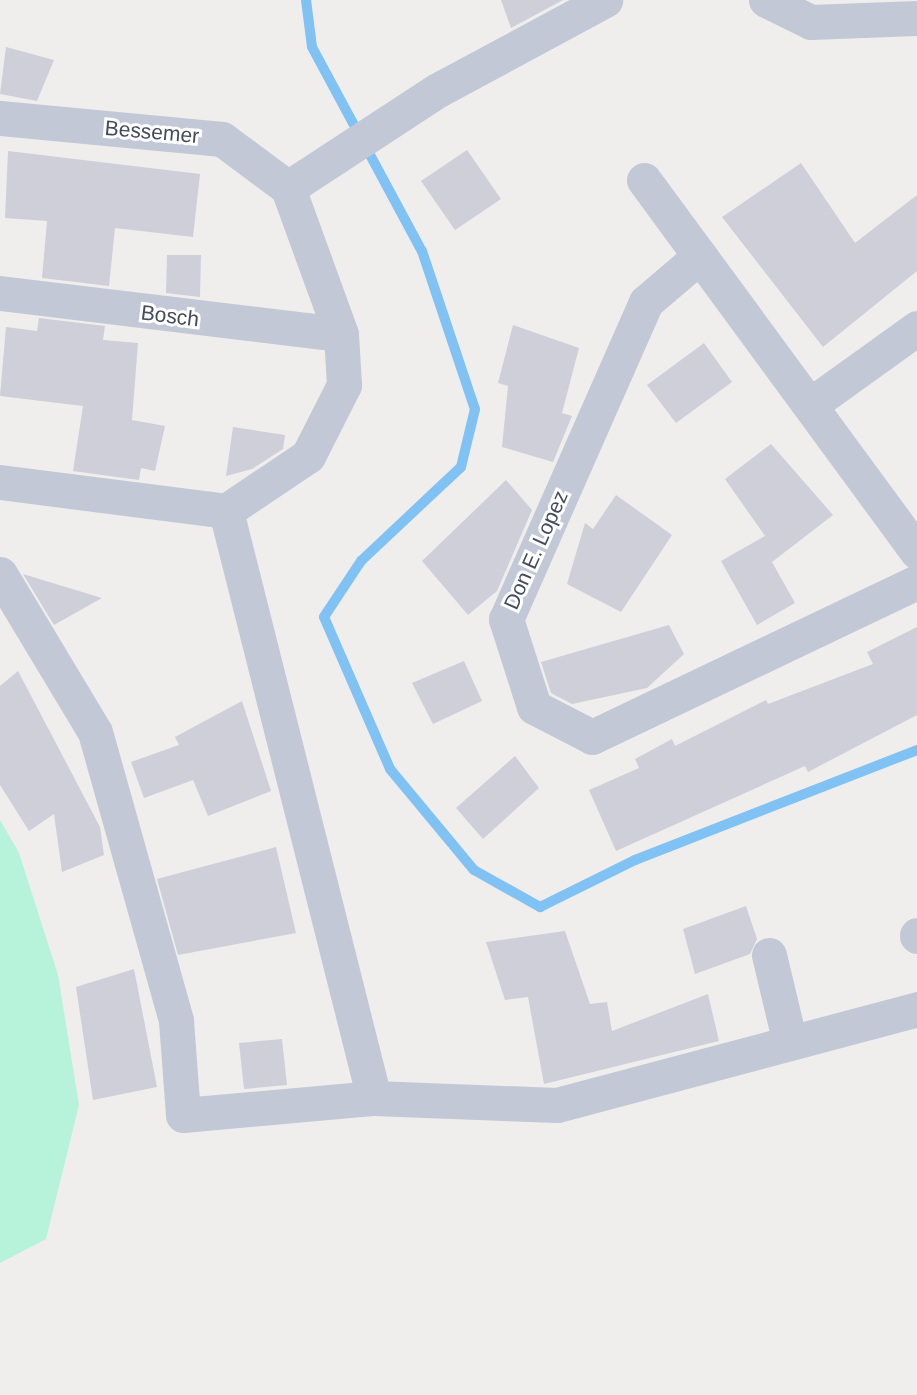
<!DOCTYPE html>
<html>
<head>
<meta charset="utf-8">
<style>
  body { margin:0 }
  #map { position:relative; width:917px; height:1395px; overflow:hidden; background:#f0eded; font-family:Arial,sans-serif }
  div>[style] { position:absolute }
  .green>* { inset:0; background:#b7f2db }
  .stream>* { height:10px; margin:-5px; padding:0 5px; transform-origin:5px; border-radius:5px; background:#80c2f3 }
  .building>* { inset:0; background:#cecfd9 }
  .minor>* { height:35px; margin:-17.5px; padding:0 17.5px; transform-origin:17.5px; border-radius:17.5px; background:#c2c8d6 }
  span { translate:-50% -50%; white-space:nowrap; text-align:center; line-height:1.15; -webkit-text-stroke:6px #fff; paint-order:stroke }
  .street-label { font-size:21px; color:#444b5c }
</style>
</head>
<body>
<div id="map">
  <div class="green">
    <div style="clip-path:polygon(0 820px,19px 853px,58px 975px,79px 1105px,46px 1239px,0 1263px)"></div>
  </div>
  <div class="stream">
    <div style="left:306px;top:0;width:47px;rotate:82.7deg"></div>
    <div style="left:312px;top:47px;width:232px;rotate:61.7deg"></div>
    <div style="left:422px;top:251px;width:167px;rotate:71.5deg"></div>
    <div style="left:475px;top:409px;width:60px;rotate:103.6deg"></div>
    <div style="left:461px;top:467px;width:137px;rotate:136.8deg"></div>
    <div style="left:361px;top:561px;width:67px;rotate:123.5deg"></div>
    <div style="left:324px;top:617px;width:166px;rotate:66.5deg"></div>
    <div style="left:390px;top:769px;width:131px;rotate:50.3deg"></div>
    <div style="left:474px;top:870px;width:76px;rotate:29.3deg"></div>
    <div style="left:540px;top:907px;width:106px;rotate:-26.3deg"></div>
    <div style="left:635px;top:860px;width:303px;rotate:-21.3deg"></div>
  </div>
  <div class="building">
    <div style="clip-path:polygon(501px 0,563px 0,511px 28px)"></div>
    <div style="clip-path:polygon(6px 47px,54px 60px,37px 101px,0 94px)"></div>
    <div style="clip-path:polygon(467px 150px,501px 199px,455px 230px,421px 181px)"></div>
    <div style="clip-path:polygon(8px 151px,200px 174px,193px 237px,115px 228px,109px 286px,42px 278px,47px 221px,5px 218px)"></div>
    <div style="clip-path:polygon(801px 163px,855px 243px,917px 195px,917px 271px,823px 347px,722px 217px)"></div>
    <div style="clip-path:polygon(167px 255px,201px 255px,200px 297px,166px 293px)"></div>
    <div style="clip-path:polygon(39px 318px,105px 326px,103px 340px,138px 343px,132px 420px,165px 426px,155px 471px,141px 468px,139px 480px,73px 471px,83px 406px,0 396px,6px 327px,37px 331px)"></div>
    <div style="clip-path:polygon(513px 325px,579px 348px,562px 413px,572px 416px,553px 462px,502px 447px,508px 386px,498px 383px)"></div>
    <div style="clip-path:polygon(704px 343px,732px 382px,676px 423px,647px 385px)"></div>
    <div style="clip-path:polygon(233px 427px,285px 435px,283px 449px,252px 469px,226px 476px)"></div>
    <div style="clip-path:polygon(771px 444px,833px 515px,772px 562px,795px 603px,757px 625px,721px 561px,765px 536px,725px 479px)"></div>
    <div style="clip-path:polygon(506px 480px,532px 510px,497px 591px,468px 615px,422px 561px)"></div>
    <div style="clip-path:polygon(616px 495px,672px 535px,621px 612px,567px 584px,585px 523px,593px 529px)"></div>
    <div style="clip-path:polygon(23px 574px,102px 598px,54px 625px)"></div>
    <div style="clip-path:polygon(669px 625px,684px 654px,647px 688px,572px 704px,551px 693px,541px 662px)"></div>
    <div style="clip-path:polygon(917px 627px,917px 715px,808px 772px,805px 766px,616px 851px,589px 790px,639px 768px,635px 759px,672px 739px,675px 746px,766px 700px,768px 704px,873px 664px,867px 652px)"></div>
    <div style="clip-path:polygon(464px 661px,482px 701px,433px 724px,412px 683px)"></div>
    <div style="clip-path:polygon(18px 671px,100px 827px,104px 855px,62px 872px,54px 814px,29px 831px,0 785px,0 686px)"></div>
    <div style="clip-path:polygon(242px 701px,271px 791px,208px 816px,193px 780px,144px 798px,131px 762px,179px 745px,175px 737px)"></div>
    <div style="clip-path:polygon(515px 756px,539px 788px,483px 839px,456px 808px)"></div>
    <div style="clip-path:polygon(276px 847px,296px 933px,178px 955px,157px 879px)"></div>
    <div style="clip-path:polygon(746px 906px,757px 939px,750px 954px,695px 974px,683px 929px)"></div>
    <div style="clip-path:polygon(565px 931px,590px 1004px,607px 1002px,612px 1031px,708px 994px,719px 1041px,544px 1084px,528px 997px,505px 1000px,486px 942px)"></div>
    <div style="clip-path:polygon(134px 969px,157px 1087px,93px 1100px,76px 987px)"></div>
    <div style="clip-path:polygon(282px 1039px,287px 1085px,244px 1089px,239px 1043px)"></div>
  </div>
  <div class="minor">
    <div style="left:766px;top:0;width:50px;rotate:26.1deg"></div>
    <div style="left:811px;top:22px;width:106px;rotate:-2.2deg"></div>
    <div style="left:0;top:118px;width:223px;rotate:5.4deg"></div>
    <div style="left:222px;top:139px;width:82px;rotate:36.6deg"></div>
    <div style="left:644px;top:180px;width:461px;rotate:53.7deg"></div>
    <div style="left:288px;top:188px;width:179px;rotate:-33.2deg"></div>
    <div style="left:438px;top:90px;width:190px;rotate:-28.3deg"></div>
    <div style="left:700px;top:256px;width:71px;rotate:139.6deg"></div>
    <div style="left:646px;top:302px;width:347px;rotate:113.8deg"></div>
    <div style="left:506px;top:619px;width:92px;rotate:72.3deg"></div>
    <div style="left:534px;top:707px;width:65px;rotate:27.3deg"></div>
    <div style="left:592px;top:737px;width:360px;rotate:-25.5deg"></div>
    <div style="left:0;top:293px;width:343px;rotate:6.9deg"></div>
    <div style="left:810px;top:405px;width:132px;rotate:-35.7deg"></div>
    <div style="left:0;top:482px;width:228px;rotate:7.3deg"></div>
    <div style="left:226px;top:511px;width:99px;rotate:-33.9deg"></div>
    <div style="left:308px;top:456px;width:80px;rotate:-63.1deg"></div>
    <div style="left:344px;top:385px;width:51px;rotate:-93.4deg"></div>
    <div style="left:341px;top:334px;width:155px;rotate:-110deg"></div>
    <div style="left:226px;top:511px;width:605px;rotate:75.85deg"></div>
    <div style="left:0;top:574px;width:184px;rotate:59deg"></div>
    <div style="left:95px;top:732px;width:300px;rotate:74.3deg"></div>
    <div style="left:176px;top:1021px;width:94px;rotate:85.7deg"></div>
    <div style="left:183px;top:1115px;width:192px;rotate:-5.1deg"></div>
    <div style="left:374px;top:1098px;width:183px;rotate:2.2deg"></div>
    <div style="left:557px;top:1105px;width:373px;rotate:-14.9deg"></div>
    <div style="left:917px;top:935px;width:1px;rotate:90deg"></div>
    <div style="left:769px;top:955px;width:90px;rotate:76.6deg"></div>
  </div>
  <div class="street-label">
    <span style="left:152px;top:132px;rotate:5deg">Bessemer</span>
    <span style="left:170px;top:316px;rotate:7deg">Bosch</span>
    <span style="left:536px;top:550px;rotate:-66deg">Don E. Lopez</span>
  </div>
</div>
</body>
</html>
